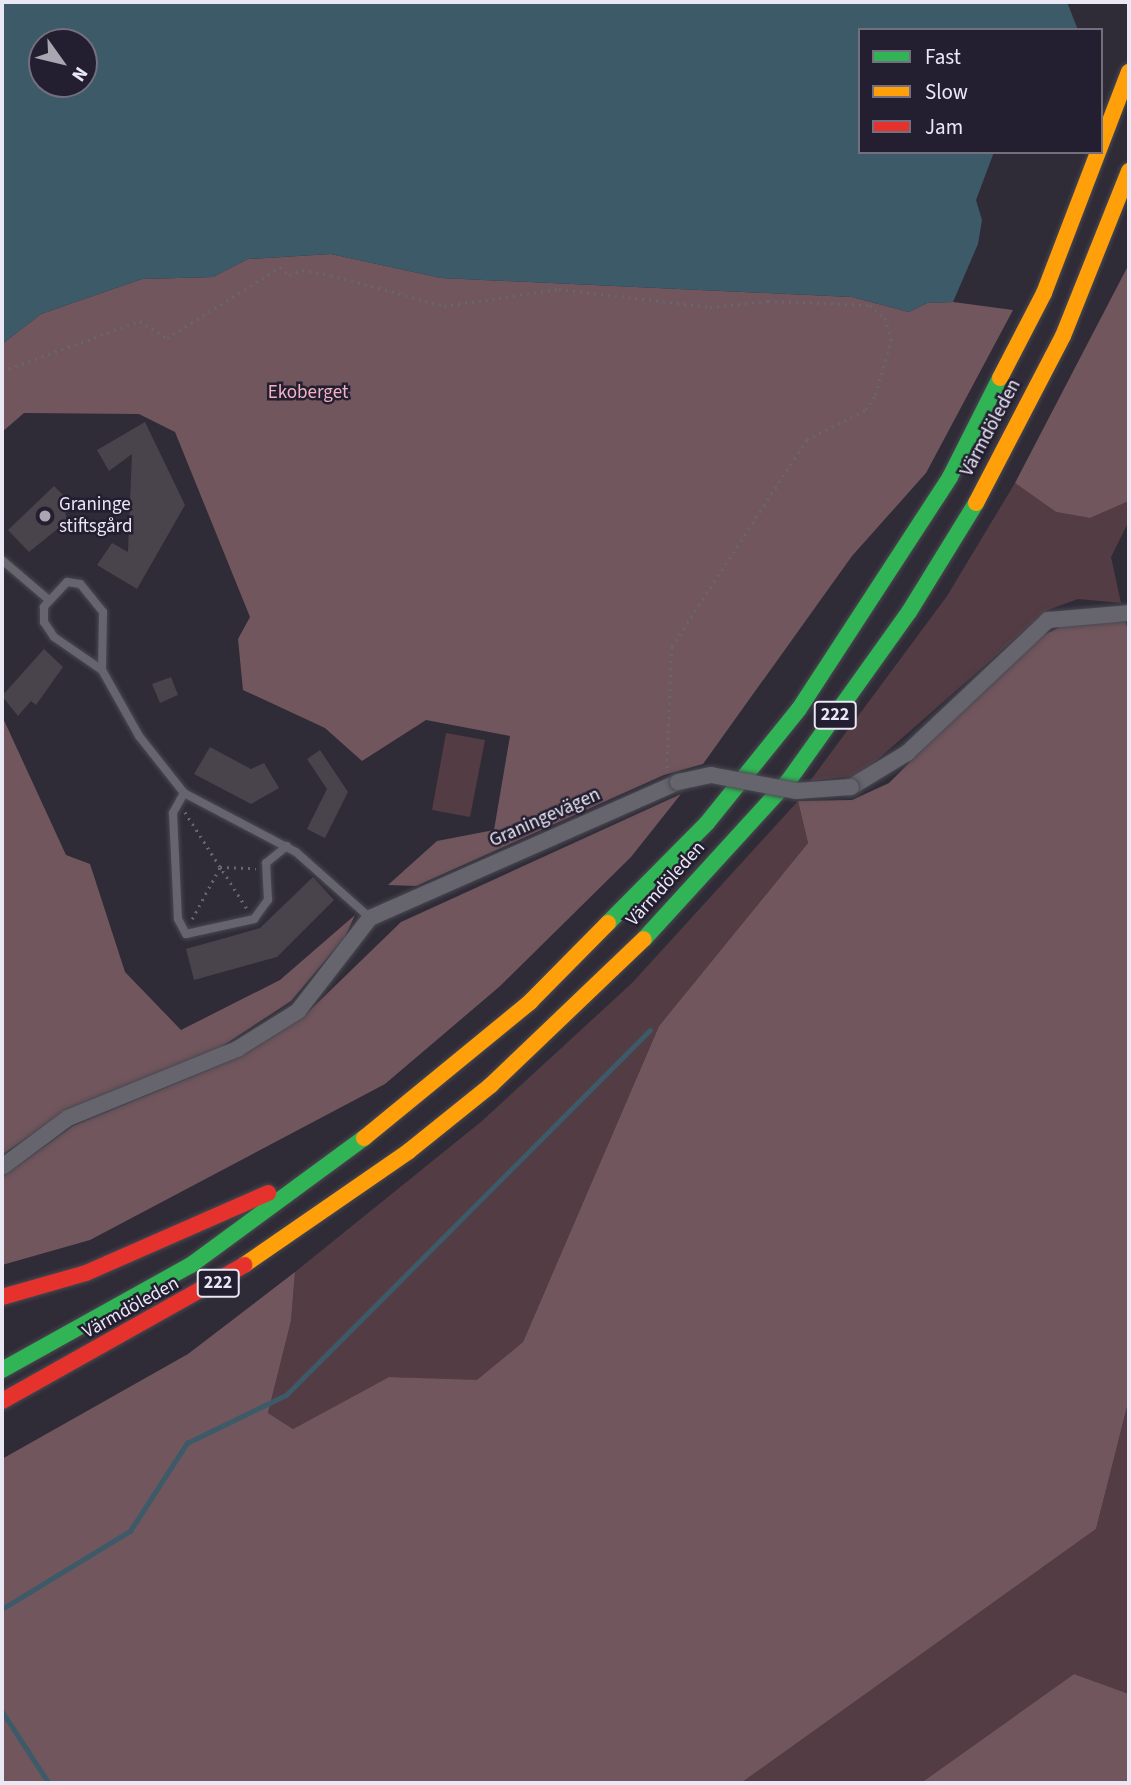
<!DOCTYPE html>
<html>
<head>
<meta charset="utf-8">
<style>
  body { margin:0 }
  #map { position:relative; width:1131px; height:1785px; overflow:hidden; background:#2f2c37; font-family:"Source Sans 3",sans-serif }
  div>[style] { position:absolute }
  .green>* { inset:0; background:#533c43 }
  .forest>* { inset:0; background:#72565d }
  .water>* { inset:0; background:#3d5a68 }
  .stream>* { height:4.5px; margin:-2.25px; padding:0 2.25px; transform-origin:2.25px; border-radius:2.25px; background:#3d5a68 }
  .building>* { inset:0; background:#49434c }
  .path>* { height:2.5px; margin-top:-1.25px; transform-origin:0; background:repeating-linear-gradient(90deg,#67666d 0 2px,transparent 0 7px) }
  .roads { filter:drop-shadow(0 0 2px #4a4851) drop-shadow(0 0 2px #4a4851) }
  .lane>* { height:8px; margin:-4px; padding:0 4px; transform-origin:4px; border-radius:4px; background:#66646d }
  .street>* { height:16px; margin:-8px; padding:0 8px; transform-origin:8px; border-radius:8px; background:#66646d }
  .fast>* { height:16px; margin:-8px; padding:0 8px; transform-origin:8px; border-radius:8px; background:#30b455 }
  .slow>* { height:16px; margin:-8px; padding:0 8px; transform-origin:8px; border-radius:8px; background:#ff9f0a }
  .jam>* { height:16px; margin:-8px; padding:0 8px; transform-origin:8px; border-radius:8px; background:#e5322d }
  .bridges { filter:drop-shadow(0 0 2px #4a4851) drop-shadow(0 0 2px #4a4851) }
  .street-bridge>* { height:16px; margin:-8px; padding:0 8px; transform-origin:8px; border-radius:8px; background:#66646d }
  .dots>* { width:19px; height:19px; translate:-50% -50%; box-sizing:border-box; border:4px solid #241e31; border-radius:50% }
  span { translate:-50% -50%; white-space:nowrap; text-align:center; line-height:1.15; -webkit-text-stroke:5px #241e31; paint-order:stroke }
  .shield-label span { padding:2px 5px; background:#241e31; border:2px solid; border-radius:5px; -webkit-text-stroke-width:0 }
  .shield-label { font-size:18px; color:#ebe8f5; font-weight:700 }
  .park-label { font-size:19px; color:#f1b3c0 }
  .street-label { font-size:19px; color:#ebe8f5 }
  .poi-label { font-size:19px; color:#ebe8f5 }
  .left { translate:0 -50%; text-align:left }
  .frame { position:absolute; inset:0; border:4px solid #ebe8f5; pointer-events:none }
  .legend { position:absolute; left:858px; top:28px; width:245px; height:126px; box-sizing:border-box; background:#241e31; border:2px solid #746f7f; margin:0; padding:9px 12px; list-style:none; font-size:21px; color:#ebe8f5 }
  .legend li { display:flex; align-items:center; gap:14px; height:35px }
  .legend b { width:35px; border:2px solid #746f7f }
  .north { position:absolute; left:28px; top:28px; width:70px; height:70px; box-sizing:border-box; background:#241e31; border:2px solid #746f7f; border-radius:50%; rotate:124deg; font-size:19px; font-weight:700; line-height:28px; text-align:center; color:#ebe8f5 }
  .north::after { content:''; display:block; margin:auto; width:24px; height:32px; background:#a9a6b2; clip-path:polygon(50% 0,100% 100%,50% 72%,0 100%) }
</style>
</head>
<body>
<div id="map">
  <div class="green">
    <div style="clip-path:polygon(1015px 483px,1056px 512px,1090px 518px,1129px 501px,1129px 521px,1111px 557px,1121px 603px,1078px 599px,1048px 610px,860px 775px,810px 781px,947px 596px)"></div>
    <div style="clip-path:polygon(446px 733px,485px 740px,470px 817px,432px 810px)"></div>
    <div style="clip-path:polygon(798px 801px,808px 843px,659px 1026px,523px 1342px,477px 1381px,389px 1377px,293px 1429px,268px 1413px,291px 1321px,295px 1272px,482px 1121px,632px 983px)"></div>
    <div style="clip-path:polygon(1129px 1399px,1129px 1694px,1074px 1674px,921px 1783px,741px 1783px,1096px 1529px)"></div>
  </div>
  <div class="forest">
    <div style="clip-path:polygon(331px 254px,441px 278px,852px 297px,909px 312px,927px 303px,953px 302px,1013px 310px,926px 473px,852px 556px,703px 764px,664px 775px,416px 886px,388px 885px,437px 841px,494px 830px,510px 736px,426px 720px,362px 761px,325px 728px,243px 690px,238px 639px,250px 617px,175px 432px,139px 414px,24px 413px,2px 432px,2px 344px,41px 314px,142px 279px,213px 277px,248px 259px)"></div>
    <div style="clip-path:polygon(1129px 264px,1129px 501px,1090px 518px,1056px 512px,1015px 483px)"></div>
    <div style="clip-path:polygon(1071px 622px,1126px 622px,1129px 638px,1129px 1399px,1096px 1529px,741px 1783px,2px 1783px,2px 1459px,188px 1354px,295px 1272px,291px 1321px,268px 1413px,293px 1429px,389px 1377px,477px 1380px,523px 1342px,659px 1026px,808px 843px,798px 801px,852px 800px,889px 783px,1031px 641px)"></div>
    <div style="clip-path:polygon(2px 716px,66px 855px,90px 864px,125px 972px,181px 1030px,280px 980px,355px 915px,345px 937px,291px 1001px,218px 1049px,69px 1109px,2px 1155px)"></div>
    <div style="clip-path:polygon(681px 794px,631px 857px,499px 987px,385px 1084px,90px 1240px,2px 1265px,2px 1177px,73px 1126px,239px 1057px,304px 1016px,401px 922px)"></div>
    <div style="clip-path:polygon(1074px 1674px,1129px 1694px,1129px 1783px,921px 1783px)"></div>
  </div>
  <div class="water">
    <div style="clip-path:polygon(evenodd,2px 2px,1067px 2px,1078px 30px,860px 30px,860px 152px,994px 152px,976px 200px,982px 220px,978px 244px,953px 302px,927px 303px,909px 312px,852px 297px,441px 278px,331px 254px,248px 259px,213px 277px,142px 279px,41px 314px,2px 344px,2px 2px,42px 42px,84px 42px,84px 84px,42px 84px,42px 42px)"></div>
  </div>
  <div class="stream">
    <div style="left:2px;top:1609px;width:150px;rotate:-31.4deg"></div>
    <div style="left:130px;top:1531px;width:105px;rotate:-57.1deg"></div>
    <div style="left:187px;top:1443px;width:110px;rotate:-25.9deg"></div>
    <div style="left:286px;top:1395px;width:515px;rotate:-45.08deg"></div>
    <div style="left:2px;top:1711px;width:86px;rotate:56.9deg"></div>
  </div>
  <div class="building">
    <div style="clip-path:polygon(145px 422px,185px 505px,137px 589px,97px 565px,112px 543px,128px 552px,132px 454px,109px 471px,97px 450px)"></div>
    <div style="clip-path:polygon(54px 486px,74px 506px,65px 514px,70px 519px,29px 552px,8px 530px)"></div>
    <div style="clip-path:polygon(44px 649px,63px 667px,36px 705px,31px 701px,18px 716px,2px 696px)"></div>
    <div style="clip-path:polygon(171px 677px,178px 695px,160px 703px,152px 684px)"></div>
    <div style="clip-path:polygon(210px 747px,251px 769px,264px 763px,279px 788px,251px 804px,194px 774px)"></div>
    <div style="clip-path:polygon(320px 750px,348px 792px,325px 838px,307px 829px,327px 789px,307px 759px)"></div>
    <div style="clip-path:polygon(313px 877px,334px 900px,277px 957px,194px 980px,186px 949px,260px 928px)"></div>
  </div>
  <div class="path">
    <div style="left:2px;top:371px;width:147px;rotate:-19.9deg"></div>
    <div style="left:140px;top:321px;width:32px;rotate:32deg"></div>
    <div style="left:167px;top:338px;width:133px;rotate:-32.1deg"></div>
    <div style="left:280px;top:267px;width:12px;rotate:42deg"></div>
    <div style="left:289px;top:275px;width:14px;rotate:-21deg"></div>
    <div style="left:302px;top:270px;width:29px;rotate:10deg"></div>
    <div style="left:331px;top:275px;width:117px;rotate:15.3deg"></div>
    <div style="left:444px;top:306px;width:116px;rotate:-8.4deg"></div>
    <div style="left:559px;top:289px;width:152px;rotate:6.8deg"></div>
    <div style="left:710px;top:307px;width:58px;rotate:-5.9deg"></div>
    <div style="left:768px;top:301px;width:102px;rotate:2.2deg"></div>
    <div style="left:870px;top:305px;width:20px;rotate:41deg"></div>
    <div style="left:885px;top:318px;width:22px;rotate:72deg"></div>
    <div style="left:892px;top:339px;width:60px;rotate:106.3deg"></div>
    <div style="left:875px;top:397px;width:17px;rotate:126deg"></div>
    <div style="left:865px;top:411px;width:65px;rotate:153.4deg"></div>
    <div style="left:807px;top:440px;width:247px;rotate:123.1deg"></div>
    <div style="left:672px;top:647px;width:122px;rotate:92.3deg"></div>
    <div style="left:185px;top:812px;width:117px;rotate:57.3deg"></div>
    <div style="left:192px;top:919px;width:59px;rotate:-61.7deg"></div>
    <div style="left:220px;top:867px;width:36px;rotate:2deg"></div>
  </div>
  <div class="roads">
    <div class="lane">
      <div style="left:2px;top:560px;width:62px;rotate:40.4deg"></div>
      <div style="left:102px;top:670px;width:58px;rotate:-89deg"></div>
      <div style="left:103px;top:612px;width:36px;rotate:-129deg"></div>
      <div style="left:80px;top:584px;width:13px;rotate:-171deg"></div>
      <div style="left:67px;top:582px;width:34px;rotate:133deg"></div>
      <div style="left:44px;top:607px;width:15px;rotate:90deg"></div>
      <div style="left:44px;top:622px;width:18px;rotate:56deg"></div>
      <div style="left:54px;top:637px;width:58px;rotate:34.5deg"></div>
      <div style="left:102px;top:670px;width:76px;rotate:60.7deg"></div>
      <div style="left:139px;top:736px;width:73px;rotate:51.7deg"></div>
      <div style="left:184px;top:793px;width:127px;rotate:27.8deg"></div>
      <div style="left:296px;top:852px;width:99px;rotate:41.7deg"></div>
      <div style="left:184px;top:793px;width:23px;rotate:119deg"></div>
      <div style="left:173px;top:813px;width:106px;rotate:87.3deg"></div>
      <div style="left:178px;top:919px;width:17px;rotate:62deg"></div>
      <div style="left:186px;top:934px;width:70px;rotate:-12.4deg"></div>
      <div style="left:254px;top:919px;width:24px;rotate:-54deg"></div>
      <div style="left:268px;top:900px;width:37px;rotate:-93deg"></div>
      <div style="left:266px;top:863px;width:27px;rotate:-39deg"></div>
    </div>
    <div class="street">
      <div style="left:851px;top:787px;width:66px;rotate:-31.3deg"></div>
      <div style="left:907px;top:753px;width:194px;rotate:-43.3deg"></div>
      <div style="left:1048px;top:620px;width:81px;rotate:-4.9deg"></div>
      <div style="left:2px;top:1167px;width:82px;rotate:-36.6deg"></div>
      <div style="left:68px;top:1118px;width:183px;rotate:-22.2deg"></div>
      <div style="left:237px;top:1049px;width:72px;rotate:-31.9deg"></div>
      <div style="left:298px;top:1011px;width:118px;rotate:-52.3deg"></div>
      <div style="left:370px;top:918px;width:337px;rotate:-23.8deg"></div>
    </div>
    <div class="fast">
      <div style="left:608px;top:923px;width:141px;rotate:-45.3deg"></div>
      <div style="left:707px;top:823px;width:146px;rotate:-51.1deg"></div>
      <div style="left:799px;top:709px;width:277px;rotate:-56.9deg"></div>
      <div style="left:950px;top:477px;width:111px;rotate:-63.2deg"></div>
      <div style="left:644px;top:939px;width:215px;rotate:-47.6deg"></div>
      <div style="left:789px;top:780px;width:206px;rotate:-54.5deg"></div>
      <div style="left:909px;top:612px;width:128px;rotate:-58.4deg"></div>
      <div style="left:2px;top:1370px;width:216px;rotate:-29.1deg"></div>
      <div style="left:191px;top:1265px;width:215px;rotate:-36.3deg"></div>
    </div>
    <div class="slow">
      <div style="left:1000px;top:378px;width:96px;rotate:-62.6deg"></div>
      <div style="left:1044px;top:293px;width:237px;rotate:-69deg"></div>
      <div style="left:976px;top:503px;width:188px;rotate:-62.5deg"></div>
      <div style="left:1063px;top:336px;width:178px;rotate:-68.2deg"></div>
      <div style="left:364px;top:1138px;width:215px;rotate:-39.3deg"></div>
      <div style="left:530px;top:1002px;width:111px;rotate:-45.4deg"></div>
      <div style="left:244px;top:1265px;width:201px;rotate:-34.6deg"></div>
      <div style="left:409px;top:1151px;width:105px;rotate:-38.8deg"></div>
      <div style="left:491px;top:1085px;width:211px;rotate:-43.7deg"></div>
    </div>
    <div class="jam">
      <div style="left:2px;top:1297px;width:87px;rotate:-15.9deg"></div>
      <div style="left:86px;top:1273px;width:199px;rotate:-23.7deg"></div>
      <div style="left:2px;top:1401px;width:278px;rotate:-29.3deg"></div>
    </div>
  </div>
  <div class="bridges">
    <div class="street-bridge">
      <div style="left:678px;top:782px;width:34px;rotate:-12deg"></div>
      <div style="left:711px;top:775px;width:86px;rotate:10.7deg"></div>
      <div style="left:796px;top:791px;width:55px;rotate:-4.2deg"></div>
    </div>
  </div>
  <div class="dots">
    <div style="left:45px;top:516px;background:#a9a6b2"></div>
  </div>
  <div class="shield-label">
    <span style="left:835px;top:715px">222</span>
    <span style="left:218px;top:1283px">222</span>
  </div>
  <div class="park-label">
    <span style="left:308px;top:393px">Ekoberget</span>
  </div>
  <div class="street-label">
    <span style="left:991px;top:428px;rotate:-62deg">Värmdöleden</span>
    <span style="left:545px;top:818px;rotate:-24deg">Graningevägen</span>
    <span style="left:666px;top:884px;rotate:-48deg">Värmdöleden</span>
    <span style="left:131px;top:1308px;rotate:-29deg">Värmdöleden</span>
  </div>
  <div class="poi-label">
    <span class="left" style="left:59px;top:516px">Graninge<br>stiftsgård</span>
  </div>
  <div class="frame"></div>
  <ul class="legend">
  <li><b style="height:9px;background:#30b455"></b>Fast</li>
  <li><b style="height:9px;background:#ff9f0a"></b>Slow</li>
  <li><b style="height:9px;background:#e5322d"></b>Jam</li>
  </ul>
  <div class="north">N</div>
</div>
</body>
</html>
